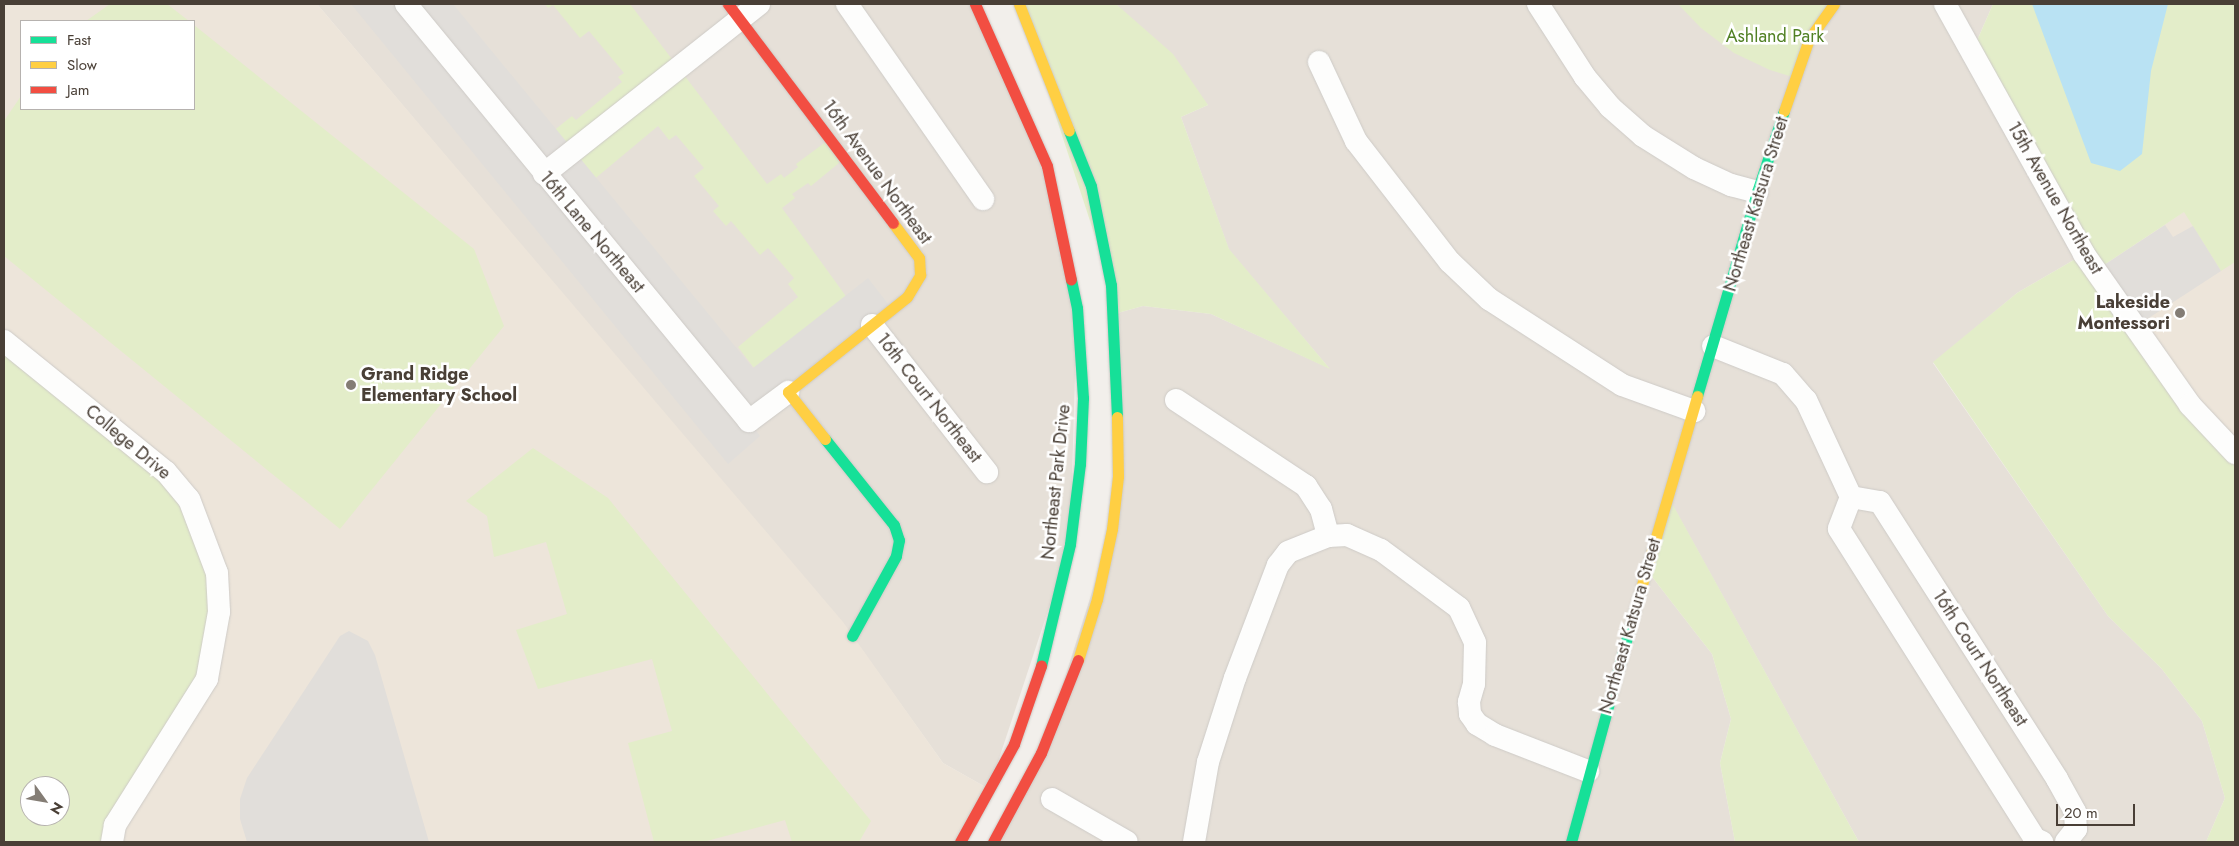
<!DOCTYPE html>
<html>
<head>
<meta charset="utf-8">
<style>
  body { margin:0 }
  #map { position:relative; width:2239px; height:846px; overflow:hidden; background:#f2efeb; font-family:Jost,sans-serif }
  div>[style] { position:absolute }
  .residential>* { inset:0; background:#e6e0d8 }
  .education>* { inset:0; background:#ede5da }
  .green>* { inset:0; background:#e3edc9 }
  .parking>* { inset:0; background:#e1deda }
  .water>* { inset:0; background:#b9e2f3 }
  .roads { filter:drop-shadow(0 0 1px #cecbc7) drop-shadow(0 0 1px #cecbc7) }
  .street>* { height:22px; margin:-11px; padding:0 11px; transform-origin:11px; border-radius:11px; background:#fdfdfc }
  .fast>* { height:11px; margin:-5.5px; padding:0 5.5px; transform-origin:5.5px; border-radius:5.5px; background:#16e098 }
  .slow>* { height:11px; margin:-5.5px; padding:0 5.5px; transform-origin:5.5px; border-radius:5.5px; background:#ffcf43 }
  .jam>* { height:11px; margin:-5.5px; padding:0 5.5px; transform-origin:5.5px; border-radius:5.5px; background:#f24e42 }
  .dots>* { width:14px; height:14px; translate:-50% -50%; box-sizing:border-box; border:2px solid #fff; border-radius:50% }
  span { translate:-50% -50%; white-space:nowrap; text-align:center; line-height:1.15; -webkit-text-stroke:5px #fff; paint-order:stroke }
  .park-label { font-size:18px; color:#518024 }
  .street-label { font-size:18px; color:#493f36 }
  .poi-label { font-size:18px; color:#493f36; font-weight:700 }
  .right { translate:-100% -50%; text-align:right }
  .left { translate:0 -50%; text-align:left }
  .frame { position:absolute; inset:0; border:5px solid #493f36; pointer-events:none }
  .legend { position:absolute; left:20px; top:20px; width:175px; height:90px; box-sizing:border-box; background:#fff; border:1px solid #b6b2af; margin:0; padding:6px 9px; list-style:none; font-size:15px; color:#493f36 }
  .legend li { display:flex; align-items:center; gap:10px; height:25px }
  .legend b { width:25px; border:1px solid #b6b2af }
  .north { position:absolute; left:20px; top:776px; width:50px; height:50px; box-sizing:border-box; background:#fff; border:1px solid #b6b2af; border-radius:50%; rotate:122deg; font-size:14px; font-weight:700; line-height:20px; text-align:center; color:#493f36 }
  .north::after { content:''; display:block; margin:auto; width:18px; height:22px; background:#847d75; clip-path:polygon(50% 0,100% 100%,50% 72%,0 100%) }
  .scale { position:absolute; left:2056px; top:804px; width:79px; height:22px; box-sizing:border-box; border:2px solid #493f36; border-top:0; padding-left:6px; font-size:15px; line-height:18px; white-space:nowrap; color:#493f36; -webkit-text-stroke:4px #fff; paint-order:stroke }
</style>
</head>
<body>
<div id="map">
  <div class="residential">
    <div style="clip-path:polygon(317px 4px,975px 4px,1047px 166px,1077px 308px,1070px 544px,989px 789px,943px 763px,852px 636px)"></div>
    <div style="clip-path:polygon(1116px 4px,1993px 4px,1972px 52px,2084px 254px,2017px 293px,1933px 363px,2108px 616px,2161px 668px,2202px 721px,2225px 798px,2206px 842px,1859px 842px,1668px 497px,1646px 569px,1712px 654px,1731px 719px,1720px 763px,1735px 842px,993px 842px,1041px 753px,1112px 529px,1114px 314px,1143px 306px,1211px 314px,1329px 368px,1229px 250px,1181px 117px,1208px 105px)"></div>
  </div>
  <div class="education">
    <div style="clip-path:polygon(evenodd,4px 4px,317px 4px,843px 622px,943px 763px,989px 789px,959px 842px,112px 842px,4px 341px,4px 4px,21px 21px,194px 21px,194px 109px,21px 109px,21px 21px)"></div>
    <div style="clip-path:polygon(2203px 199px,2235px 214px,2235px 453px,2095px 271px)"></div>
  </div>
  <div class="green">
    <div style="clip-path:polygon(110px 4px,167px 4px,189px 21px,86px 21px)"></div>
    <div style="clip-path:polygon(545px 4px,630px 4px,767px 184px,781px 174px,784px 178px,798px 167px,796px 164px,831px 138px,845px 158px,811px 186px,808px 183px,792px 194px,795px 198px,782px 208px,869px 328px,767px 385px,738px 347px,798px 297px,788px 284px,794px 278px,768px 248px,760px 255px,731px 221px,726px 226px,713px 211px,719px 206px,694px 176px,704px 168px,676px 135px,669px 140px,658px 126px,567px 202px,527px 152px,572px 116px,576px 120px,622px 82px,618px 77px,624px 73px,589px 31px,580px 38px,553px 5px,548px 8px)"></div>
    <div style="clip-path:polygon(1019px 4px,1116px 4px,1173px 54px,1208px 105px,1181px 117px,1229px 249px,1330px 369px,1211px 314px,1143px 306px,1114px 314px,1111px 285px)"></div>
    <div style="clip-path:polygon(1678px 4px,1834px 4px,1796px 78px,1770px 70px,1734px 53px,1701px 28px)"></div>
    <div style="clip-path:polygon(1993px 4px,2235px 4px,2235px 262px,2221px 271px,2184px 212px,2095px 271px,2235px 453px,2235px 842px,2206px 842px,2225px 798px,2202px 721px,2161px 668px,2108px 616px,1933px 362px,2017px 293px,2084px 254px,1972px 52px)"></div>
    <div style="clip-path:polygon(194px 25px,474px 249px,504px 326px,340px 529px,4px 256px,4px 121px,21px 96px,21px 109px,194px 109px)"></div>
    <div style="clip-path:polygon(evenodd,4px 341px,116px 430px,202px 528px,216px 644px,112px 842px,4px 842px,4px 341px,30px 786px,60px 786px,60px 816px,30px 816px,30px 786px)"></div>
    <div style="clip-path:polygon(533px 448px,608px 498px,871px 821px,859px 842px,792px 842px,785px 820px,703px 842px,654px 842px,628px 743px,672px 731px,652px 659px,538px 689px,516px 630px,567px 614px,546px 542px,494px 557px,487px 516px,466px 501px)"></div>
    <div style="clip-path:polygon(1668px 496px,1859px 842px,1735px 842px,1720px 763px,1731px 719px,1712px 654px,1646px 569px)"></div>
  </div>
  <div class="parking">
    <div style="clip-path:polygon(351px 4px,453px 4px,753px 368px,868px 278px,892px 309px,749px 421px,760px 436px,728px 464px)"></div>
    <div style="clip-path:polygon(2165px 225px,2173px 237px,2193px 226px,2221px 271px,2135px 327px,2095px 271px)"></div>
    <div style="clip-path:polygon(349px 631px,368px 641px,375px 655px,429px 842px,247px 842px,240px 819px,240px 799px,247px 778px,340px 636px)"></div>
  </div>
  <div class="water">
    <div style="clip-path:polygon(2032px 4px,2168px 4px,2151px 71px,2142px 154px,2120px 171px,2091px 163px)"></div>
  </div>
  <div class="roads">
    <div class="street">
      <div style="left:406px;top:4px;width:540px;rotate:50.56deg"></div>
      <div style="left:749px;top:421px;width:49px;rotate:-36.6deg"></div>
      <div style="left:847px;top:4px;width:238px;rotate:55.1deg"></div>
      <div style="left:1538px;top:4px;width:87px;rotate:57.2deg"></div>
      <div style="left:1585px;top:77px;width:39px;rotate:50deg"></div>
      <div style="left:1610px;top:107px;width:44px;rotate:41.3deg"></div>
      <div style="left:1643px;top:136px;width:60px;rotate:32.1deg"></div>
      <div style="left:1694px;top:168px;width:41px;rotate:24.7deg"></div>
      <div style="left:1731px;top:185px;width:27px;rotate:15deg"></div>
      <div style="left:1945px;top:4px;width:286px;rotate:60.9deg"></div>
      <div style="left:2084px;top:254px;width:184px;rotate:54.9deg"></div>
      <div style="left:2190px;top:405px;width:66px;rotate:46.8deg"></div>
      <div style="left:1319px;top:62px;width:87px;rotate:64.9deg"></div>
      <div style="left:1356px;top:141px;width:153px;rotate:52.2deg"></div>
      <div style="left:1450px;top:262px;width:54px;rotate:43.5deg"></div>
      <div style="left:1489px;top:299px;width:158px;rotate:32.9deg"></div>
      <div style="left:1622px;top:385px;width:77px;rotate:19.9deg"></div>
      <div style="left:544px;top:174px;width:274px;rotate:-38.3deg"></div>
      <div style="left:872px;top:325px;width:187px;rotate:52deg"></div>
      <div style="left:4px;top:341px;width:208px;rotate:39deg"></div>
      <div style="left:166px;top:472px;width:35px;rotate:50deg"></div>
      <div style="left:189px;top:499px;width:79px;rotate:69.3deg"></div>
      <div style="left:217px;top:573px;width:39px;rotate:87deg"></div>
      <div style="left:219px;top:612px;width:68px;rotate:100.2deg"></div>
      <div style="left:207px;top:679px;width:173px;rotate:122.2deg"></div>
      <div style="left:115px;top:825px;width:17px;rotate:100deg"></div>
      <div style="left:1713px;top:346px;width:75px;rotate:21.8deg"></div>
      <div style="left:1783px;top:374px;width:35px;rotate:49deg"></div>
      <div style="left:1806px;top:400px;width:107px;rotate:65.1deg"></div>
      <div style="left:1851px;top:497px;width:34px;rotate:111deg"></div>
      <div style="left:1839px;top:529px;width:367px;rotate:57.7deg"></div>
      <div style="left:2035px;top:839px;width:8px;rotate:23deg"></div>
      <div style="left:1176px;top:400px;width:156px;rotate:33.5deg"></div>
      <div style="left:1306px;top:486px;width:27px;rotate:57deg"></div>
      <div style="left:1321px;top:509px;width:28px;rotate:75deg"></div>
      <div style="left:1851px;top:497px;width:29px;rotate:10deg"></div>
      <div style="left:1880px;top:502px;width:329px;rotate:57.4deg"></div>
      <div style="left:2057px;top:779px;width:38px;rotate:61deg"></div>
      <div style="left:2075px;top:812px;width:17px;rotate:87deg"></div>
      <div style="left:2076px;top:829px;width:16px;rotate:128deg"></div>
      <div style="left:1052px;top:799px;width:86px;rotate:29.8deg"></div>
      <div style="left:1194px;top:842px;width:81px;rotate:-80.1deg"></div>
      <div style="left:1208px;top:762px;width:88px;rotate:-72.2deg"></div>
      <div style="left:1235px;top:678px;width:121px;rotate:-69.2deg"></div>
      <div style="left:1278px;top:565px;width:16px;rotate:-52deg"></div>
      <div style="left:1288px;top:552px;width:43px;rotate:-21.8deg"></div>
      <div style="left:1328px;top:536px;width:19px;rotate:-3deg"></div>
      <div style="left:1347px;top:535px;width:37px;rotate:24deg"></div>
      <div style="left:1381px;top:550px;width:97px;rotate:36.6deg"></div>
      <div style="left:1459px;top:608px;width:38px;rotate:65deg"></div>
      <div style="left:1475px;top:643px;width:41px;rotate:91.4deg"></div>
      <div style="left:1474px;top:684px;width:19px;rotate:106deg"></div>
      <div style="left:1469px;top:702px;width:12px;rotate:85deg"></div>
      <div style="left:1470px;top:714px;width:12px;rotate:55deg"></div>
      <div style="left:1477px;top:724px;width:21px;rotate:31deg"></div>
      <div style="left:1495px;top:735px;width:100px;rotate:21.2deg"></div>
    </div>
    <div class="fast">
      <div style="left:1069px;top:131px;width:59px;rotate:68.2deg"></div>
      <div style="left:1091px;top:186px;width:101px;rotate:78.6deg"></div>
      <div style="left:1111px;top:285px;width:132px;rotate:87.4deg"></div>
      <div style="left:1697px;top:396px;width:213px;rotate:-73.6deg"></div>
      <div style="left:1757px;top:192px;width:85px;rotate:-71.6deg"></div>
      <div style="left:825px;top:439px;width:110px;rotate:51.3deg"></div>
      <div style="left:894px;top:525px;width:16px;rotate:72deg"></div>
      <div style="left:899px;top:540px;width:16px;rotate:101deg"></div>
      <div style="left:896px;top:556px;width:91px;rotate:118.8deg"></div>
      <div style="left:1041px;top:666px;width:125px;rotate:-76.6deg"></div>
      <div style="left:1070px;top:544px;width:81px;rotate:-82.9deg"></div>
      <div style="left:1080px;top:464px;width:66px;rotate:-87.4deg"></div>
      <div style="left:1083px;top:398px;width:90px;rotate:-93.8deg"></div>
      <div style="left:1077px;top:308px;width:29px;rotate:-102deg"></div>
      <div style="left:1571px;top:842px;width:238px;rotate:-74.7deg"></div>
    </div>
    <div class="slow">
      <div style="left:1019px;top:4px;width:136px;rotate:68.5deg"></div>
      <div style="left:1784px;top:111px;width:76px;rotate:-70.9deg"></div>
      <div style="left:1809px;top:39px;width:43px;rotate:-54.5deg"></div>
      <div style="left:825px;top:439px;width:60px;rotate:-128.2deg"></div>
      <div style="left:788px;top:392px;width:152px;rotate:-38.6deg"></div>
      <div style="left:907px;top:297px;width:26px;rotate:-59deg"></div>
      <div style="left:920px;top:275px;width:17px;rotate:-93deg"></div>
      <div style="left:919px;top:258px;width:44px;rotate:-126.6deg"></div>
      <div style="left:1634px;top:612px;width:225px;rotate:-73.7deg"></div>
      <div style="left:1078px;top:660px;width:64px;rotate:-72.7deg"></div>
      <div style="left:1097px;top:599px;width:72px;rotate:-77.9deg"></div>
      <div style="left:1112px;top:529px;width:53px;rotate:-83.5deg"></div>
      <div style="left:1118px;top:476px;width:59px;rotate:-91deg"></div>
    </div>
    <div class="jam">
      <div style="left:728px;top:4px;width:274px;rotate:53deg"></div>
      <div style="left:975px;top:4px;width:177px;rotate:66deg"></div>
      <div style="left:1047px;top:166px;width:116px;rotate:78.1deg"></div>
      <div style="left:960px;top:842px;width:112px;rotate:-61.1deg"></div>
      <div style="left:1014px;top:744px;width:83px;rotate:-70.9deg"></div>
      <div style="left:993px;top:842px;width:101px;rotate:-61.7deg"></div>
      <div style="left:1041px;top:753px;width:100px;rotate:-68.3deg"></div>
    </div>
  </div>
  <div class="dots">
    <div style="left:2180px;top:313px;background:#847d75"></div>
    <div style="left:351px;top:385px;background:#847d75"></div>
  </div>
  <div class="park-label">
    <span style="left:1775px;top:36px">Ashland Park</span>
  </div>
  <div class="street-label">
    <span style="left:877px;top:172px;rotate:54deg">16th Avenue Northeast</span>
    <span style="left:2055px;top:198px;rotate:60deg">15th Avenue Northeast</span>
    <span style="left:1756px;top:204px;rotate:-73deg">Northeast Katsura Street</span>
    <span style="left:592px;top:232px;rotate:50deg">16th Lane Northeast</span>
    <span style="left:929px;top:398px;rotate:52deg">16th Court Northeast</span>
    <span style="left:128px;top:442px;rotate:40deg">College Drive</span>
    <span style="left:1056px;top:482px;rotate:-84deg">Northeast Park Drive</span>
    <span style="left:1630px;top:626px;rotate:-74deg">Northeast Katsura Street</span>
    <span style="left:1980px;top:658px;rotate:57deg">16th Court Northeast</span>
  </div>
  <div class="poi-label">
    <span class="right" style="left:2170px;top:313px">Lakeside<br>Montessori</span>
    <span class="left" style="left:361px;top:385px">Grand Ridge<br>Elementary School</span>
  </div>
  <div class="frame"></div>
  <ul class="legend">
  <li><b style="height:6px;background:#16e098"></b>Fast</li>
  <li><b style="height:6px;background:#ffcf43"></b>Slow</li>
  <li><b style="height:6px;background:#f24e42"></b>Jam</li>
  </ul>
  <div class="north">N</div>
  <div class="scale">20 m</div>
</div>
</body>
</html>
